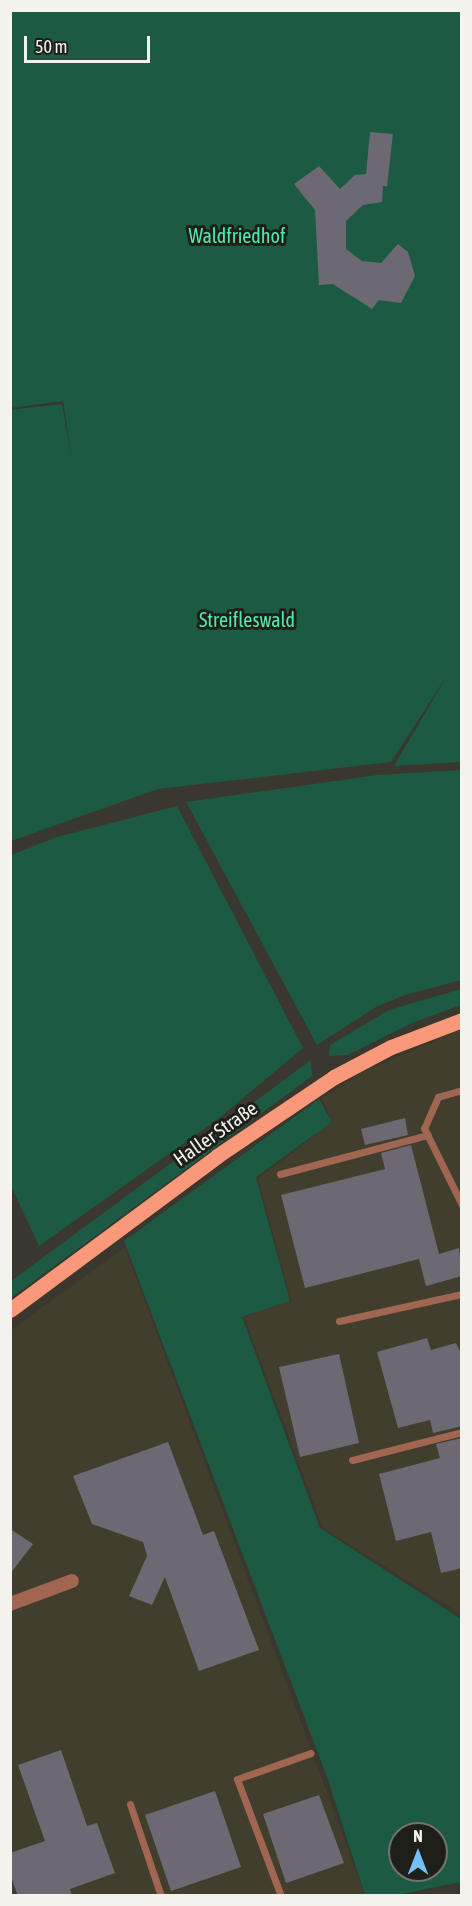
<!DOCTYPE html>
<html>
<head>
<meta charset="utf-8">
<style>
  body { margin:0 }
  #map { position:relative; width:472px; height:1906px; overflow:hidden; background:#39372e; font-family:"Asap Condensed",sans-serif }
  div>[style] { position:absolute }
  .built>* { inset:0; background:#413e2e }
  .green>* { inset:0; background:#1c5a43 }
  .building>* { inset:0; background:#6d6973 }
  .lane>* { height:7px; margin:-3.5px; padding:0 3.5px; transform-origin:3.5px; border-radius:3.5px; background:#a16652 }
  .street>* { height:14px; margin:-7px; padding:0 7px; transform-origin:7px; border-radius:7px; background:#a16652 }
  .primary>* { height:15px; margin:-7.5px; padding:0 7.5px; transform-origin:7.5px; border-radius:7.5px; background:#fa9979 }
  span { translate:-50% -50%; white-space:nowrap; text-align:center; line-height:1.15; -webkit-text-stroke:6px #1f1f1a; paint-order:stroke }
  .park-label { font-size:20px; color:#50ebb1 }
  .street-label { font-size:20px; color:#f3f2ec }
  .frame { position:absolute; inset:0; border:12px solid #f3f2ec; pointer-events:none }
  .north { position:absolute; left:388px; top:1822px; width:60px; height:60px; box-sizing:border-box; background:#1f1f1a; border:2px solid #74736e; border-radius:50%; rotate:0deg; font-size:16px; font-weight:700; line-height:24px; text-align:center; color:#f3f2ec }
  .north::after { content:''; display:block; margin:auto; width:21px; height:27px; background:#76c0f7; clip-path:polygon(50% 0,100% 100%,50% 72%,0 100%) }
  .scale { position:absolute; left:24px; top:36px; width:126px; height:27px; box-sizing:border-box; border:3px solid #f3f2ec; border-top:0; padding-left:8px; font-size:18px; line-height:21px; white-space:nowrap; color:#f3f2ec; -webkit-text-stroke:4px #1f1f1a; paint-order:stroke }
</style>
</head>
<body>
<div id="map">
  <div class="built">
    <div style="clip-path:polygon(461px 1029px,461px 1614px,323px 1528px,244px 1317px,291px 1301px,258px 1179px,332px 1122px,321px 1098px,361px 1073px)"></div>
    <div style="clip-path:polygon(125px 1247px,365px 1895px,11px 1895px,10px 1331px)"></div>
  </div>
  <div class="green">
    <div style="clip-path:polygon(11px 11px,461px 11px,461px 762px,394px 766px,448px 674px,391px 762px,158px 789px,11px 841px,10px 410px,62px 404px,72px 461px,63px 401px,11px 408px)"></div>
    <div style="clip-path:polygon(461px 770px,461px 980px,405px 995px,376px 1007px,317px 1045px,186px 802px,377px 775px)"></div>
    <div style="clip-path:polygon(177px 806px,303px 1048px,218px 1119px,39px 1246px,11px 1186px,11px 855px,57px 837px)"></div>
    <div style="clip-path:polygon(461px 989px,461px 1005px,412px 1023px,348px 1055px,329px 1056px,330px 1045px,389px 1010px)"></div>
    <div style="clip-path:polygon(311px 1060px,312px 1076px,11px 1298px,11px 1281px)"></div>
    <div style="clip-path:polygon(evenodd,319px 1099px,332px 1122px,256px 1177px,290px 1301px,242px 1317px,320px 1528px,461px 1619px,461px 1882px,397px 1895px,365px 1895px,327px 1777px,124px 1241px,319px 1099px,400px 1834px,436px 1834px,436px 1870px,400px 1870px,400px 1834px)"></div>
  </div>
  <div class="building">
    <div style="clip-path:polygon(370px 132px,393px 134px,387px 186px,383px 186px,382px 202px,363px 205px,346px 221px,346px 249px,362px 261px,381px 263px,398px 244px,408px 252px,415px 276px,401px 303px,379px 300px,372px 309px,333px 284px,319px 285px,315px 210px,294px 184px,319px 166px,340px 189px,355px 175px,366px 174px)"></div>
    <div style="clip-path:polygon(405px 1118px,408px 1135px,365px 1145px,361px 1129px)"></div>
    <div style="clip-path:polygon(411px 1145px,439px 1254px,459px 1248px,462px 1276px,426px 1286px,419px 1259px,305px 1288px,281px 1195px,385px 1169px,381px 1153px)"></div>
    <div style="clip-path:polygon(427px 1338px,431px 1350px,456px 1343px,462px 1355px,462px 1426px,433px 1433px,430px 1420px,398px 1428px,377px 1352px)"></div>
    <div style="clip-path:polygon(339px 1354px,359px 1443px,300px 1457px,279px 1367px)"></div>
    <div style="clip-path:polygon(462px 1438px,462px 1568px,441px 1573px,431px 1532px,396px 1541px,379px 1474px,440px 1458px,436px 1444px)"></div>
    <div style="clip-path:polygon(168px 1442px,203px 1535px,214px 1531px,259px 1650px,199px 1671px,165px 1577px,152px 1605px,129px 1596px,147px 1556px,143px 1542px,92px 1524px,73px 1476px)"></div>
    <div style="clip-path:polygon(10px 1529px,33px 1544px,10px 1574px)"></div>
    <div style="clip-path:polygon(61px 1750px,87px 1826px,97px 1823px,115px 1873px,70px 1889px,72px 1896px,18px 1896px,10px 1874px,10px 1853px,45px 1841px,18px 1765px)"></div>
    <div style="clip-path:polygon(215px 1791px,241px 1867px,171px 1891px,145px 1815px)"></div>
    <div style="clip-path:polygon(319px 1795px,344px 1863px,286px 1883px,263px 1814px)"></div>
  </div>
  <div class="lane">
    <div style="left:462px;top:1090px;width:25px;rotate:164deg"></div>
    <div style="left:438px;top:1097px;width:34px;rotate:114deg"></div>
    <div style="left:424px;top:1128px;width:86px;rotate:63.7deg"></div>
    <div style="left:280px;top:1174px;width:153px;rotate:-14.8deg"></div>
    <div style="left:339px;top:1321px;width:126px;rotate:-12.4deg"></div>
    <div style="left:352px;top:1460px;width:114px;rotate:-14.3deg"></div>
    <div style="left:130px;top:1804px;width:97px;rotate:71.4deg"></div>
    <div style="left:281px;top:1896px;width:125px;rotate:-110.6deg"></div>
    <div style="left:237px;top:1779px;width:78px;rotate:-19.4deg"></div>
  </div>
  <div class="street">
    <div style="left:10px;top:1604px;width:66px;rotate:-20.4deg"></div>
  </div>
  <div class="primary">
    <div style="left:10px;top:1310px;width:258px;rotate:-36.6deg"></div>
    <div style="left:217px;top:1156px;width:141px;rotate:-34deg"></div>
    <div style="left:334px;top:1077px;width:64px;rotate:-27.8deg"></div>
    <div style="left:391px;top:1047px;width:76px;rotate:-20.8deg"></div>
  </div>
  <div class="park-label">
    <span style="left:237px;top:235px">Waldfriedhof</span>
    <span style="left:247px;top:619px">Streifleswald</span>
  </div>
  <div class="street-label">
    <span style="left:215px;top:1133px;rotate:-35deg">Haller Straße</span>
  </div>
  <div class="frame"></div>
  <div class="north">N</div>
  <div class="scale">50 m</div>
</div>
</body>
</html>
